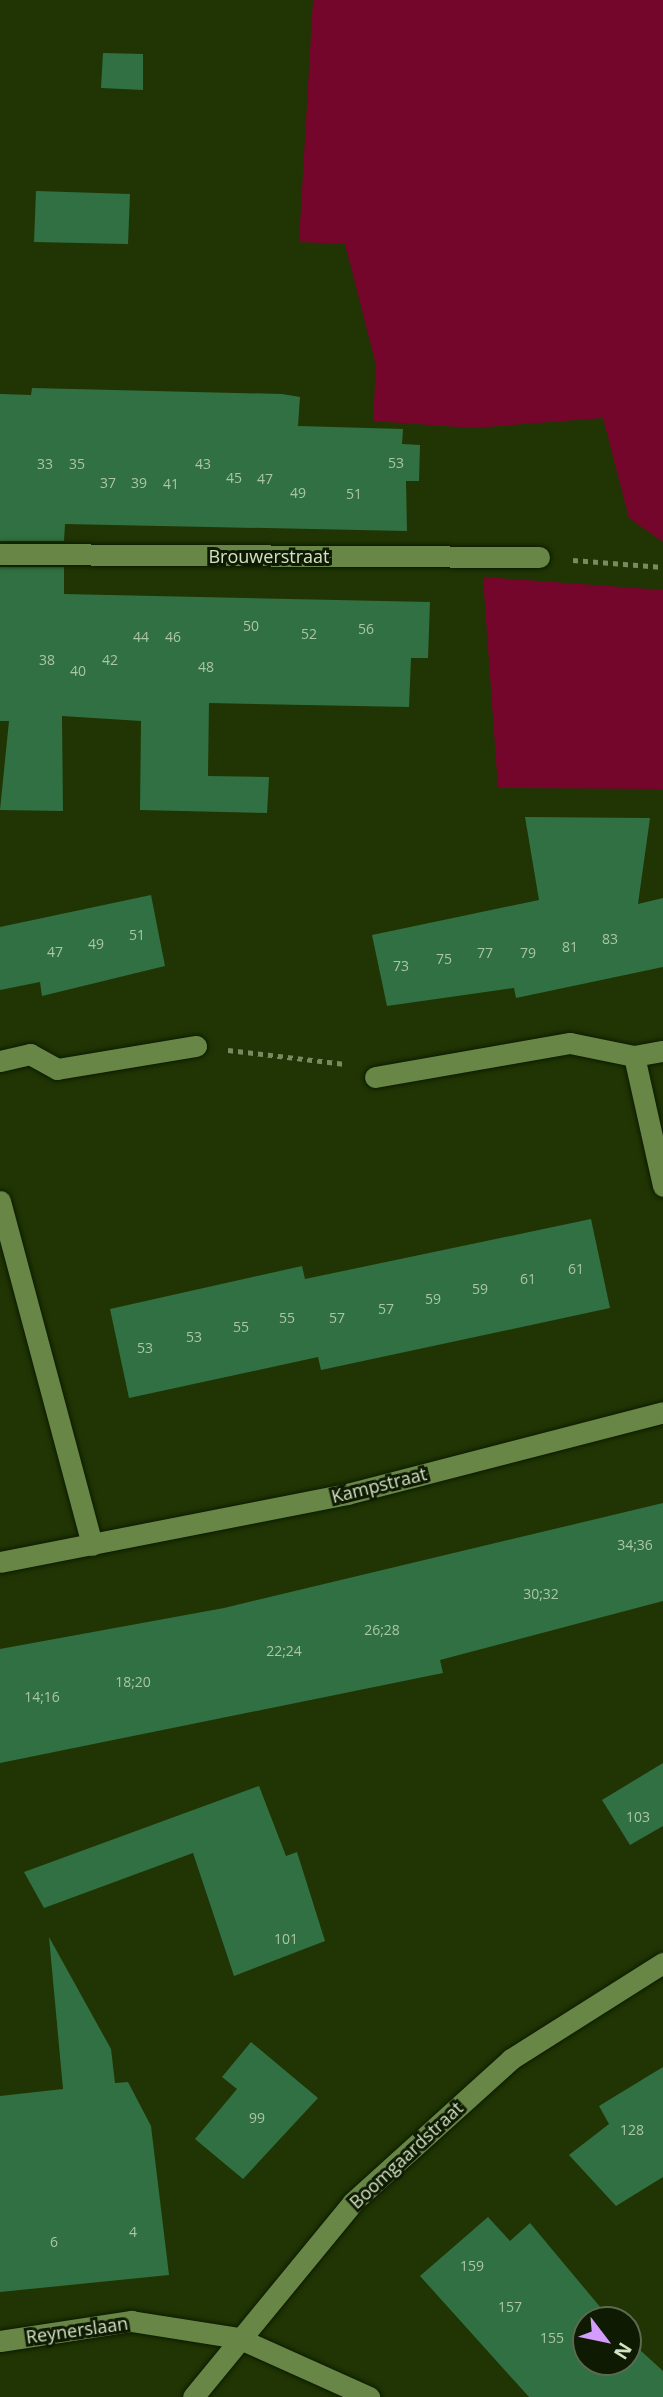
<!DOCTYPE html>
<html>
<head>
<meta charset="utf-8">
<style>
  body { margin:0 }
  #map { position:relative; width:663px; height:2397px; overflow:hidden; background:#203503; font-family:"Open Sans",sans-serif }
  div>[style] { position:absolute }
  .green>* { inset:0; background:#74062c }
  .building>* { inset:0; background:#317042 }
  .path>* { height:4.5px; margin-top:-2.25px; transform-origin:0; background:repeating-linear-gradient(90deg,#778a60 0 5px,transparent 0 10px) }
  .roads { filter:drop-shadow(0 0 2px #0d1b00) drop-shadow(0 0 2px #0d1b00) }
  .street>* { height:21px; margin:-10.5px; padding:0 10.5px; transform-origin:10.5px; border-radius:10.5px; background:#688747 }
  span { translate:-50% -50%; white-space:nowrap; text-align:center; line-height:1.15; -webkit-text-stroke:6px #0e1a02; paint-order:stroke }
  .number-label { font-size:14px; color:#aac6a2 }
  .number-label span { -webkit-text-stroke-width:0 }
  .street-label { font-size:18px; color:#d2e3c2 }
  .north { position:absolute; left:572px; top:2306px; width:70px; height:70px; box-sizing:border-box; background:#0e1a02; border:2px solid #5c6a4f; border-radius:50%; rotate:122deg; font-size:19px; font-weight:700; line-height:28px; text-align:center; color:#d2e3c2 }
  .north::after { content:''; display:block; margin:auto; width:24px; height:32px; background:#d49cfc; clip-path:polygon(50% 0,100% 100%,50% 72%,0 100%) }
</style>
</head>
<body>
<div id="map">
  <div class="green">
    <div style="clip-path:polygon(313px 0,663px 0,663px 542px,629px 518px,603px 418px,473px 428px,373px 421px,376px 365px,345px 244px,299px 242px)"></div>
    <div style="clip-path:polygon(483px 577px,663px 590px,663px 789px,498px 788px)"></div>
  </div>
  <div class="building">
    <div style="clip-path:polygon(103px 53px,143px 54px,143px 90px,101px 88px)"></div>
    <div style="clip-path:polygon(36px 191px,130px 194px,128px 244px,34px 242px)"></div>
    <div style="clip-path:polygon(32px 388px,282px 394px,300px 397px,298px 426px,403px 429px,402px 444px,420px 445px,419px 481px,406px 481px,407px 531px,65px 524px,64px 541px,0 541px,0 394px,31px 395px)"></div>
    <div style="clip-path:polygon(0 567px,64px 567px,64px 594px,430px 602px,428px 658px,411px 658px,409px 707px,209px 703px,208px 776px,269px 777px,267px 813px,140px 810px,141px 721px,62px 716px,63px 811px,0 810px,9px 721px,0 721px)"></div>
    <div style="clip-path:polygon(525px 817px,650px 818px,638px 904px,663px 898px,663px 967px,516px 998px,514px 988px,387px 1006px,372px 935px,539px 900px)"></div>
    <div style="clip-path:polygon(151px 895px,165px 966px,42px 996px,40px 982px,0 990px,0 927px)"></div>
    <div style="clip-path:polygon(591px 1219px,610px 1308px,321px 1370px,318px 1357px,129px 1398px,110px 1309px,302px 1266px,305px 1279px)"></div>
    <div style="clip-path:polygon(663px 1503px,663px 1601px,440px 1660px,443px 1673px,0 1763px,0 1649px,224px 1608px)"></div>
    <div style="clip-path:polygon(663px 1763px,663px 1826px,630px 1845px,602px 1800px)"></div>
    <div style="clip-path:polygon(259px 1786px,286px 1856px,297px 1852px,325px 1941px,234px 1976px,193px 1853px,44px 1908px,24px 1872px)"></div>
    <div style="clip-path:polygon(49px 1937px,111px 2049px,115px 2083px,128px 2082px,151px 2126px,169px 2275px,0 2292px,0 2096px,63px 2089px)"></div>
    <div style="clip-path:polygon(251px 2042px,318px 2098px,243px 2179px,195px 2139px,237px 2089px,222px 2077px)"></div>
    <div style="clip-path:polygon(663px 2067px,663px 2177px,616px 2206px,569px 2155px,609px 2124px,599px 2106px)"></div>
    <div style="clip-path:polygon(488px 2217px,510px 2241px,530px 2223px,611px 2320px,586px 2320px,586px 2362px,628px 2362px,628px 2339px,663px 2371px,663px 2397px,529px 2397px,420px 2276px)"></div>
  </div>
  <div class="path">
    <div style="left:573px;top:560px;width:90px;rotate:4.4deg"></div>
    <div style="left:228px;top:1050px;width:118px;rotate:6.8deg"></div>
  </div>
  <div class="roads">
    <div class="street">
      <div style="left:0;top:554px;width:539px;rotate:0.32deg"></div>
      <div style="left:634px;top:1056px;width:133px;rotate:77.4deg"></div>
      <div style="left:0;top:1061px;width:31px;rotate:-13deg"></div>
      <div style="left:30px;top:1054px;width:31px;rotate:29deg"></div>
      <div style="left:57px;top:1069px;width:141px;rotate:-9.4deg"></div>
      <div style="left:375px;top:1077px;width:198px;rotate:-9.9deg"></div>
      <div style="left:570px;top:1043px;width:65px;rotate:11.5deg"></div>
      <div style="left:634px;top:1056px;width:29px;rotate:-10deg"></div>
      <div style="left:0;top:1201px;width:356px;rotate:75deg"></div>
      <div style="left:0;top:1562px;width:354px;rotate:-11.1deg"></div>
      <div style="left:347px;top:1494px;width:326px;rotate:-14.5deg"></div>
      <div style="left:0;top:2341px;width:133px;rotate:-8.7deg"></div>
      <div style="left:131px;top:2321px;width:108px;rotate:9deg"></div>
      <div style="left:238px;top:2338px;width:144px;rotate:24.2deg"></div>
      <div style="left:193px;top:2397px;width:252px;rotate:-50.6deg"></div>
      <div style="left:353px;top:2202px;width:213px;rotate:-42.1deg"></div>
      <div style="left:511px;top:2059px;width:180px;rotate:-32.3deg"></div>
    </div>
  </div>
  <div class="number-label">
    <span style="left:396px;top:463px">53</span>
    <span style="left:45px;top:464px">33</span>
    <span style="left:77px;top:464px">35</span>
    <span style="left:203px;top:464px">43</span>
    <span style="left:234px;top:478px">45</span>
    <span style="left:265px;top:479px">47</span>
    <span style="left:108px;top:483px">37</span>
    <span style="left:139px;top:483px">39</span>
    <span style="left:171px;top:484px">41</span>
    <span style="left:298px;top:493px">49</span>
    <span style="left:354px;top:494px">51</span>
    <span style="left:251px;top:626px">50</span>
    <span style="left:366px;top:629px">56</span>
    <span style="left:309px;top:634px">52</span>
    <span style="left:141px;top:637px">44</span>
    <span style="left:173px;top:637px">46</span>
    <span style="left:47px;top:660px">38</span>
    <span style="left:110px;top:660px">42</span>
    <span style="left:206px;top:667px">48</span>
    <span style="left:78px;top:671px">40</span>
    <span style="left:137px;top:935px">51</span>
    <span style="left:610px;top:939px">83</span>
    <span style="left:96px;top:944px">49</span>
    <span style="left:570px;top:947px">81</span>
    <span style="left:55px;top:952px">47</span>
    <span style="left:485px;top:953px">77</span>
    <span style="left:528px;top:953px">79</span>
    <span style="left:444px;top:959px">75</span>
    <span style="left:401px;top:966px">73</span>
    <span style="left:576px;top:1269px">61</span>
    <span style="left:528px;top:1279px">61</span>
    <span style="left:480px;top:1289px">59</span>
    <span style="left:433px;top:1299px">59</span>
    <span style="left:386px;top:1309px">57</span>
    <span style="left:287px;top:1318px">55</span>
    <span style="left:337px;top:1318px">57</span>
    <span style="left:241px;top:1327px">55</span>
    <span style="left:194px;top:1337px">53</span>
    <span style="left:145px;top:1348px">53</span>
    <span style="left:635px;top:1545px">34;36</span>
    <span style="left:541px;top:1594px">30;32</span>
    <span style="left:382px;top:1630px">26;28</span>
    <span style="left:284px;top:1651px">22;24</span>
    <span style="left:133px;top:1682px">18;20</span>
    <span style="left:42px;top:1697px">14;16</span>
    <span style="left:638px;top:1817px">103</span>
    <span style="left:286px;top:1939px">101</span>
    <span style="left:257px;top:2118px">99</span>
    <span style="left:632px;top:2130px">128</span>
    <span style="left:133px;top:2232px">4</span>
    <span style="left:54px;top:2242px">6</span>
    <span style="left:472px;top:2266px">159</span>
    <span style="left:510px;top:2307px">157</span>
    <span style="left:552px;top:2338px">155</span>
  </div>
  <div class="street-label">
    <span style="left:269px;top:556px">Brouwerstraat</span>
    <span style="left:379px;top:1485px;rotate:-14deg">Kampstraat</span>
    <span style="left:406px;top:2155px;rotate:-43deg">Boomgaardstraat</span>
    <span style="left:77px;top:2330px;rotate:-8deg">Reynerslaan</span>
  </div>
  <div class="north">N</div>
</div>
</body>
</html>
